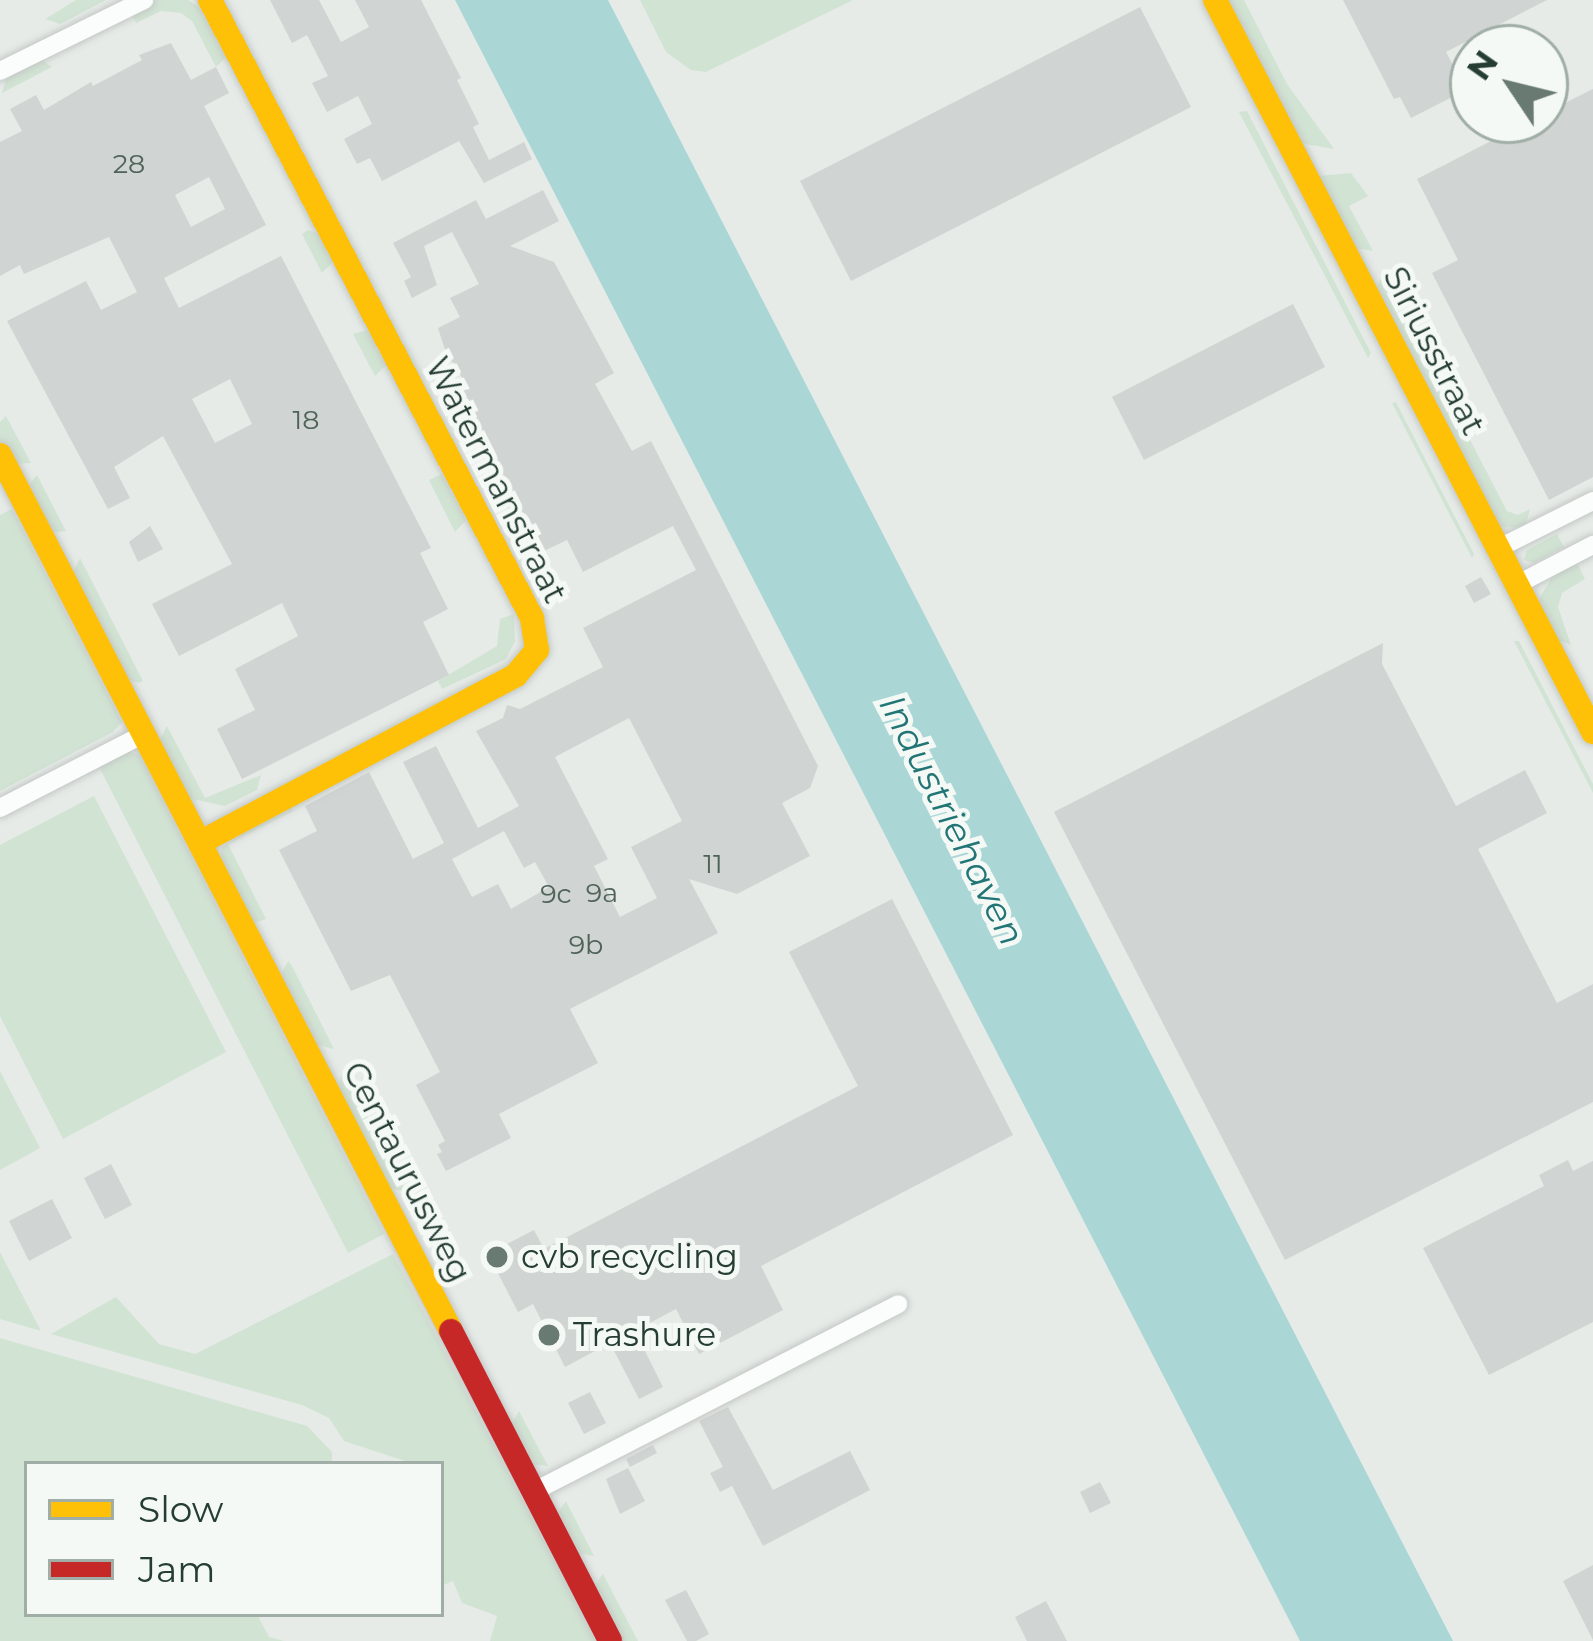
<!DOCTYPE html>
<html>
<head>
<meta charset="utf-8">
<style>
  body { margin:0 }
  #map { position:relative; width:1593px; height:1641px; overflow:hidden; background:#e6ebe8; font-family:Montserrat,sans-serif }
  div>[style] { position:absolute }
  .green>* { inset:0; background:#d1e3d3 }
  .water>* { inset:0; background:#aad7d5 }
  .building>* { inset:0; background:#d0d4d2 }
  .roads { filter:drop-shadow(0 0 3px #c3c8c5) drop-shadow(0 0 3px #c3c8c5) }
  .street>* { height:18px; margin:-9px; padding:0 9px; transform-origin:9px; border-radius:9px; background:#fbfcfc }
  .slow>* { height:24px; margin:-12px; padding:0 12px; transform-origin:12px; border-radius:12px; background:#ffc107 }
  .jam>* { height:24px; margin:-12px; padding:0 12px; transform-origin:12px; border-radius:12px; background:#c62828 }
  .dots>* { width:33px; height:33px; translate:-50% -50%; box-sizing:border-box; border:6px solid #f4f9f6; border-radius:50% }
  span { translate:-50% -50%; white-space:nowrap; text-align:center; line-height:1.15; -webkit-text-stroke:10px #f4f9f6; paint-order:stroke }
  .number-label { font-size:27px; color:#50635a }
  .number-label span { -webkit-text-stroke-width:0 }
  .street-label { font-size:33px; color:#253d32 }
  .poi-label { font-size:33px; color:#253d32 }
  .left { translate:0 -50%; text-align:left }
  .water-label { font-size:36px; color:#227575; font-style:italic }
  .legend { position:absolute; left:24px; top:1461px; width:420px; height:156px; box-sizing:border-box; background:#f4f9f6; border:3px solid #a1aea8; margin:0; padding:15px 21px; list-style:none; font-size:36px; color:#253d32 }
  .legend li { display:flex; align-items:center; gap:24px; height:60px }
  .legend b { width:60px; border:3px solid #a1aea8 }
  .north { position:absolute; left:1449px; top:24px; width:120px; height:120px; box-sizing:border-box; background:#f4f9f6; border:3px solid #a1aea8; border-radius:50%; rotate:305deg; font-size:33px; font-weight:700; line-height:48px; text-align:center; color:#253d32 }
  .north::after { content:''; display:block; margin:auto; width:42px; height:54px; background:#697a72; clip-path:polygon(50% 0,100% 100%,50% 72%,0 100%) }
</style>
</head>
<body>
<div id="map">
  <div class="green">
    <div style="clip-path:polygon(76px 0,106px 0,60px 24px,45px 19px)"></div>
    <div style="clip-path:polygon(150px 0,188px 0,199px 7px,226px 57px,216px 67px,192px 21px,181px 13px,161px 11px,136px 23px,130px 11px)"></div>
    <div style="clip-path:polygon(640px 0,853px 0,706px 72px,691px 70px,666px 52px)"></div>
    <div style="clip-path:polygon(1227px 0,1244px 0,1287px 84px,1334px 149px,1300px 143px)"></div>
    <div style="clip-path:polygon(39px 58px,52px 67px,2px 93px,7px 75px)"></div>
    <div style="clip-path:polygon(1247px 111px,1371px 353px,1368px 358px,1239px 112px)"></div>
    <div style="clip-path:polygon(1351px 173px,1368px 196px,1349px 206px,1373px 251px,1355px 248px,1318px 176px)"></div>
    <div style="clip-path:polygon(308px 230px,318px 233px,333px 262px,322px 273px,302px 234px)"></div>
    <div style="clip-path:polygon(1383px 272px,1507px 511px,1518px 515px,1530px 509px,1525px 528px,1500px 527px,1376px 289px)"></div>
    <div style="clip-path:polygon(368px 330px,386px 365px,375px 376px,353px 334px)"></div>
    <div style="clip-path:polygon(1396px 402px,1474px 554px,1472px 558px,1392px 403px)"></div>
    <div style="clip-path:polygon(6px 416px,31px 463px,12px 464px,0 441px,0 422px)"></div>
    <div style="clip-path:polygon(442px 474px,466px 520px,455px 532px,429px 480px)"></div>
    <div style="clip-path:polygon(37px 475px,66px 531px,50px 533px,25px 490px)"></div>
    <div style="clip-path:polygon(12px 509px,122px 722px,113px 732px,0 791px,0 515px)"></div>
    <div style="clip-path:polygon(1557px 534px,1564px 547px,1534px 563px,1524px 560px,1527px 550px)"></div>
    <div style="clip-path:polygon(80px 558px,143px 681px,139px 683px,123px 678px,72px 575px)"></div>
    <div style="clip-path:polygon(1577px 563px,1585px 579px,1562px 593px,1558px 607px,1571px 645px,1556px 639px,1538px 601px,1552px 577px)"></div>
    <div style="clip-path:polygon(514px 614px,515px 641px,506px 659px,442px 689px,438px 681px,497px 646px,500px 619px)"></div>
    <div style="clip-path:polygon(1514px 641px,1519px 641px,1593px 784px,1593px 793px)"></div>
    <div style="clip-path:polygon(167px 726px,205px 798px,261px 775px,257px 790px,225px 806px,188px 798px,157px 746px)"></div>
    <div style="clip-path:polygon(123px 750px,140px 755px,384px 1234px,348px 1253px,96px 761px)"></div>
    <div style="clip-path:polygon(94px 796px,226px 1052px,63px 1139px,0 1016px,0 845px)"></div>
    <div style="clip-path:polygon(289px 804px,293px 811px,228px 844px,266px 919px,249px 925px,220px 860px,222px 847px)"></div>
    <div style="clip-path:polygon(288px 961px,291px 964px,334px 1049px,310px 1043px,278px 980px)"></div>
    <div style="clip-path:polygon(344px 1070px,406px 1192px,384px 1187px,335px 1092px)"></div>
    <div style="clip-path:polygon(0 1071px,40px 1148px,0 1170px)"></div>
    <div style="clip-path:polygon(0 1252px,41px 1331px,0 1319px)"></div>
    <div style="clip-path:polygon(393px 1254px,557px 1566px,595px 1641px,490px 1641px,497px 1616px,462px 1603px,453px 1581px,441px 1586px,441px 1464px,414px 1464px,344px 1441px,329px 1418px,302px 1405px,51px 1334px,116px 1297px,159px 1344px,195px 1354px)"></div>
    <div style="clip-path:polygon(0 1338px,307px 1426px,332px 1452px,332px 1464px,27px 1464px,27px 1614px,257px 1614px,269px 1637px,284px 1641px,0 1641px)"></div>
    <div style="clip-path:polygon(519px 1411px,548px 1466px,527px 1464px,510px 1427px)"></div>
    <div style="clip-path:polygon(566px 1501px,594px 1556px,575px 1553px,556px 1515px)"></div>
    <div style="clip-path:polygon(603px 1574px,638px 1641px,618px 1641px,593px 1587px)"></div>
  </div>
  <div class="water">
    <div style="clip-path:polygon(455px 0,608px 0,1453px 1641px,1300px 1641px)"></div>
  </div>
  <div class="building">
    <div style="clip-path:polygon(270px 0,319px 0,341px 42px,369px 27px,355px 0,421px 0,461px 78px,457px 80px,479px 124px,473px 127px,489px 160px,524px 142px,532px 159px,484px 183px,459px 141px,382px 181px,370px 158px,357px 164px,344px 139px,372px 124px,358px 96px,327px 112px,312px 83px,328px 76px,307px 35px,292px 43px)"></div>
    <div style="clip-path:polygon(1343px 0,1547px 0,1446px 52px,1466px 90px,1411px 118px,1400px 97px,1394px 99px)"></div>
    <div style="clip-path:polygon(1140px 7px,1191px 107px,851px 281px,800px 181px)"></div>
    <div style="clip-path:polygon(evenodd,171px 43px,191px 80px,216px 67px,229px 93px,204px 106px,266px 225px,164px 278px,179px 308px,281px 256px,431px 548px,420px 553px,448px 609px,423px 622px,449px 675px,242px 779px,217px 729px,255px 710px,235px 669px,298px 636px,282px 603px,179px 656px,152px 604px,232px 564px,163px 436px,114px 467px,130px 498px,108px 509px,7px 321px,86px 281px,101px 310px,137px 292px,109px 237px,24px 274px,20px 265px,0 276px,0 142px,22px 131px,10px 109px,36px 95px,44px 110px,91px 82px,93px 86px,142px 60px,139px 55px,171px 43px,209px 177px,225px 209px,191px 227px,175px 195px,209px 177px,171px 43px,230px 379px,252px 424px,215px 443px,192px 399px,230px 379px)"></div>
    <div style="clip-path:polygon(1593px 89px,1593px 477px,1549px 500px,1432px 273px,1458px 260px,1417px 179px,1532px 120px,1545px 120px,1545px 113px)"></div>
    <div style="clip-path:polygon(evenodd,543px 190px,559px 221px,510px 246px,554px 262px,614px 373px,595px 384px,632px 451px,651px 441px,818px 766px,810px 788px,782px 803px,810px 856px,737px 894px,689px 879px,718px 933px,570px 1009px,598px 1063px,499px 1114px,511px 1138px,446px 1171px,437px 1154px,442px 1152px,438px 1145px,445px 1141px,416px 1085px,440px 1072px,390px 975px,351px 991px,279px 850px,317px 831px,305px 806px,369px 772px,413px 859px,444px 843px,403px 762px,436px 746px,478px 828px,519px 806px,476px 731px,503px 718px,507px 705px,520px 709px,603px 667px,583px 628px,696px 570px,673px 526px,583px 572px,567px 540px,525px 560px,518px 545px,525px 542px,504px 500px,497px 504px,490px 491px,503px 484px,454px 395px,469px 388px,446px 353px,438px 328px,460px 317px,450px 298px,479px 284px,452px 232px,424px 246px,437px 285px,412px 298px,404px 281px,411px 277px,393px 243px,476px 200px,486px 219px,543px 190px,629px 718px,682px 821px,631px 847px,657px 898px,620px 917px,594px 866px,608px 859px,555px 757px,629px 718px,543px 190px,504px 831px,524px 868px,535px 862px,549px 887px,511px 909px,498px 884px,472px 897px,452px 859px,504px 831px)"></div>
    <div style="clip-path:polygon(1293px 304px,1325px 367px,1144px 460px,1112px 397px)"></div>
    <div style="clip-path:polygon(150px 526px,163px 549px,138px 562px,129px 542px)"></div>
    <div style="clip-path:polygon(1481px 577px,1491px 594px,1474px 603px,1465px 586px)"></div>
    <div style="clip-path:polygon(1383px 643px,1382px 664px,1456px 806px,1525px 770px,1547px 813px,1478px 849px,1557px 1003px,1593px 984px,1593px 1102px,1285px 1260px,1054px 812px)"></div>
    <div style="clip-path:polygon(892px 899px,1013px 1135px,761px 1266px,783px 1310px,699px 1354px,676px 1309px,635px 1331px,663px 1387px,639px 1399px,610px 1343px,565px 1367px,533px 1304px,518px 1312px,488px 1254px,534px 1230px,544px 1249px,858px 1086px,789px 952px)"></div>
    <div style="clip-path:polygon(1568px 1160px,1573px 1171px,1593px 1161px,1593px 1322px,1489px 1375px,1423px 1248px,1544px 1186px,1539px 1175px)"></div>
    <div style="clip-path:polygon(111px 1164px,132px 1205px,105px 1219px,84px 1178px)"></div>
    <div style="clip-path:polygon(52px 1199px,72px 1238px,29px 1261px,9px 1221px)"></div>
    <div style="clip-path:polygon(590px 1392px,606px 1423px,584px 1434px,568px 1403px)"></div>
    <div style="clip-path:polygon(728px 1407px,773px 1490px,850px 1451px,870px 1490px,763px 1546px,732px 1486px,720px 1492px,710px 1473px,723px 1467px,699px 1421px)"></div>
    <div style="clip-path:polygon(653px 1445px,657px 1453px,630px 1467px,626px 1459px)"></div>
    <div style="clip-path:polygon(628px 1468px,645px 1501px,620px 1514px,606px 1479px)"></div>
    <div style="clip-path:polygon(1100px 1482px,1111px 1503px,1090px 1513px,1080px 1492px)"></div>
    <div style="clip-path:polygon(1593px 1565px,1593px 1640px,1563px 1581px)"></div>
    <div style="clip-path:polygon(686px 1590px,709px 1634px,696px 1641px,687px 1641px,665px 1600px)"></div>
    <div style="clip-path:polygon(1046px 1601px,1067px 1641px,1027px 1641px,1015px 1617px)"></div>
  </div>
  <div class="roads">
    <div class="street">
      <div style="left:0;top:71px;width:161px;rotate:-26.2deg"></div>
      <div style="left:1499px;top:548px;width:105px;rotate:-26.6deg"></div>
      <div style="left:1516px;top:585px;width:87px;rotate:-27.5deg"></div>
      <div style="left:0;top:808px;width:164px;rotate:-27.2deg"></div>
      <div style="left:531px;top:1493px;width:413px;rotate:-27.2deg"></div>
    </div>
    <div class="slow">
      <div style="left:1215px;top:0;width:824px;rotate:62.69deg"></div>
      <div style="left:0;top:455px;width:985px;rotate:62.76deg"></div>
      <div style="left:203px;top:841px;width:354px;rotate:-27.9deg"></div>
      <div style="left:516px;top:675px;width:33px;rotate:-50deg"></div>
      <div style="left:537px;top:650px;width:32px;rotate:-99deg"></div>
      <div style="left:532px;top:618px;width:697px;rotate:-117.52deg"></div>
    </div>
    <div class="jam">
      <div style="left:451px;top:1331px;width:348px;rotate:62.8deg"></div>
    </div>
  </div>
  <div class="dots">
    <div style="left:497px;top:1257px;background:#697a72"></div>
    <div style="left:549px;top:1335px;background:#697a72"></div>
  </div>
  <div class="number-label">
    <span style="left:129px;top:164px">28</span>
    <span style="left:306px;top:420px">18</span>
    <span style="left:713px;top:864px">11</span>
    <span style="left:602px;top:893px">9a</span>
    <span style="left:556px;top:894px">9c</span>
    <span style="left:586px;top:945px">9b</span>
  </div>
  <div class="street-label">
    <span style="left:1434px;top:351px;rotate:63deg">Siriusstraat</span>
    <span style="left:496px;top:480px;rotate:63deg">Watermanstraat</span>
    <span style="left:407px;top:1172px;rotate:63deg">Centaurusweg</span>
  </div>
  <div class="poi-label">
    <span class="left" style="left:521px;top:1257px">cvb recycling</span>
    <span class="left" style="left:573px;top:1335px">Trashure</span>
  </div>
  <div class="water-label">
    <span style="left:952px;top:820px;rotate:63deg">Industriehaven</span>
  </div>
  <ul class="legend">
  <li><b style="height:15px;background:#ffc107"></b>Slow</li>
  <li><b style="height:15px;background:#c62828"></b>Jam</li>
  </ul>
  <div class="north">N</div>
</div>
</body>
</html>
